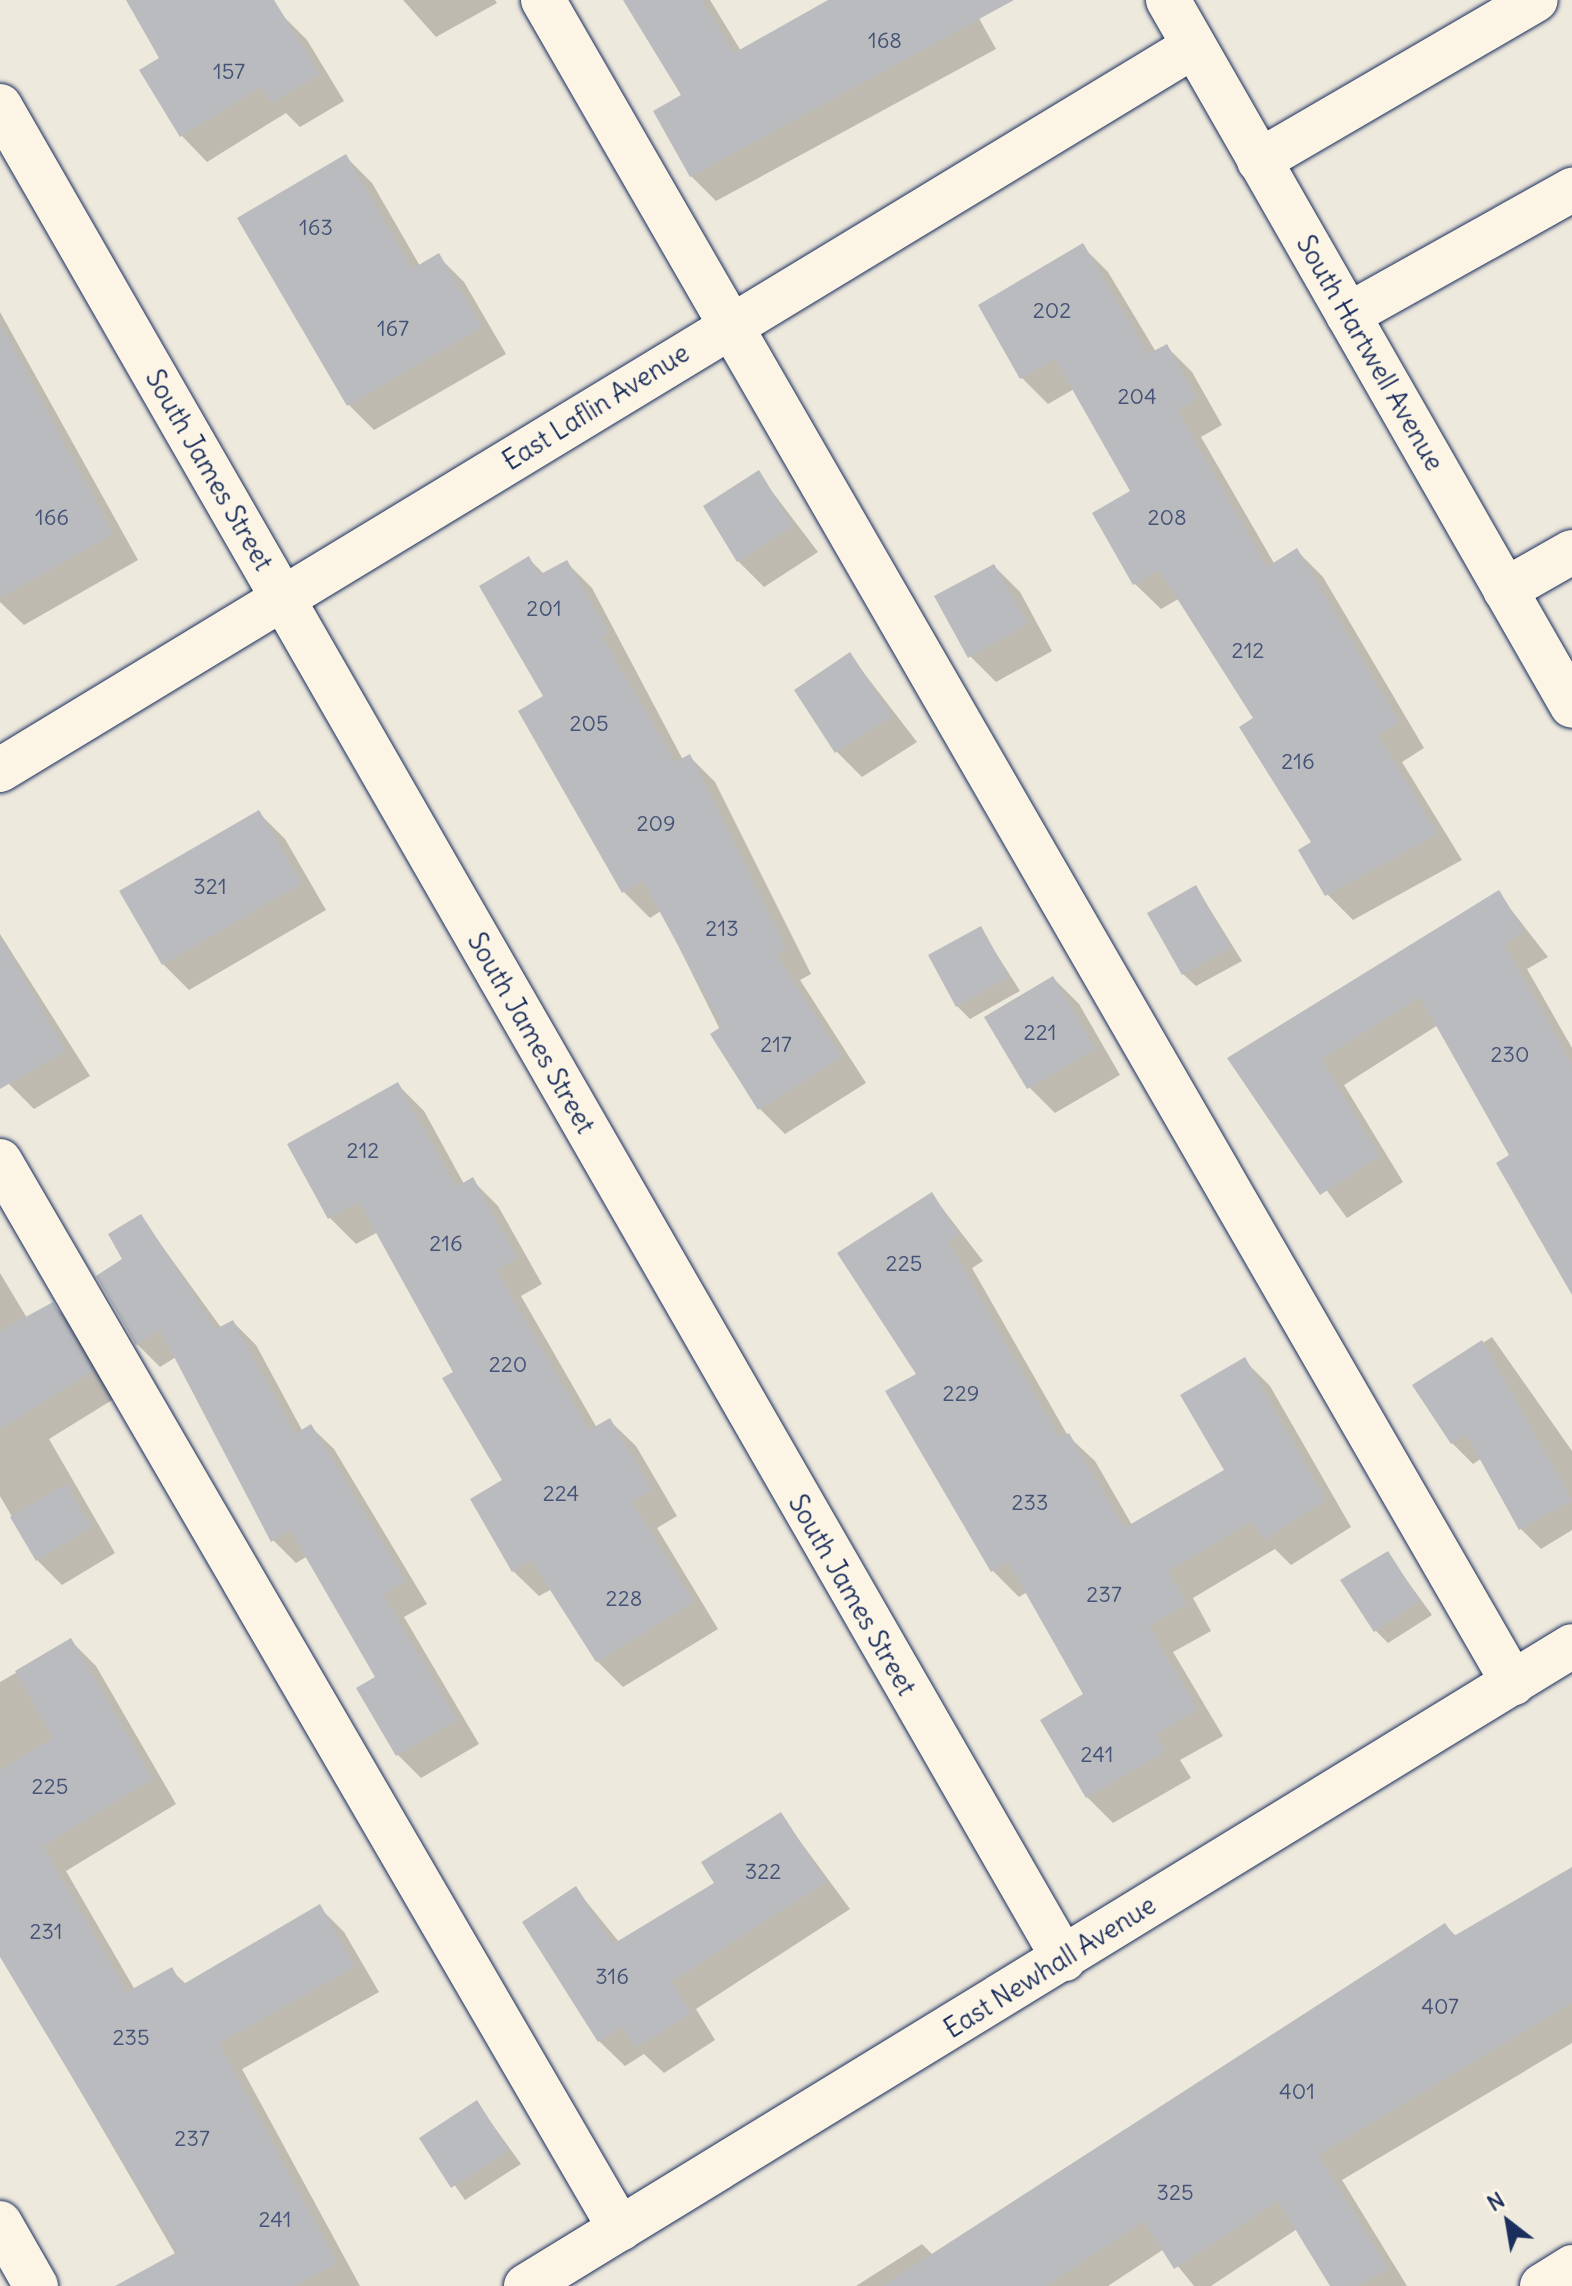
<!DOCTYPE html>
<html>
<head>
<meta charset="utf-8">
<style>
  body { margin:0 }
  #map { position:relative; width:1572px; height:2286px; overflow:hidden; background:#eee9dd; font-family:Delius,sans-serif }
  div>[style] { position:absolute }
  .shadow>* { inset:0; background:#0003 }
  .building>* { inset:0; background:#babbbe }
  .roads { filter:drop-shadow(0 0 2px #1b2f5e) drop-shadow(0 0 2px #1b2f5e) }
  .minor>* { height:44px; margin:-22px; padding:0 22px; transform-origin:22px; border-radius:22px; background:#fcf5e5 }
  span { translate:-50% -50%; white-space:nowrap; text-align:center; line-height:1.15; -webkit-text-stroke:8px #fcf5e5; paint-order:stroke }
  .number-label { font-size:22px; color:#435276 }
  .number-label span { -webkit-text-stroke-width:0 }
  .street-label { font-size:26px; color:#1b2f5e }
  .north { position:absolute; left:1468px; top:2182px; width:80px; height:80px; -webkit-text-stroke:6px #fcf5e5; paint-order:stroke; rotate:329deg; font-size:22px; font-weight:700; line-height:32px; text-align:center; color:#1b2f5e }
  .north::after { content:''; display:block; margin:auto; width:28px; height:36px; background:#1b2f5e; clip-path:polygon(50% 0,100% 100%,50% 72%,0 100%) }
</style>
</head>
<body>
<div id="map">
  <div class="shadow">
    <div style="clip-path:polygon(130px 0,244px 0,281px 14px,307px 40px,344px 101px,300px 127px,286px 113px,207px 162px,182px 136px,162px 59px)"></div>
    <div style="clip-path:polygon(403px 0,495px 0,497px 3px,436px 37px)"></div>
    <div style="clip-path:polygon(626px 0,710px 0,741px 51px,832px 0,984px 0,976px 13px,996px 49px,716px 201px,691px 176px,683px 96px)"></div>
    <div style="clip-path:polygon(346px 157px,372px 183px,420px 266px,438px 256px,464px 282px,506px 354px,374px 430px,349px 405px)"></div>
    <div style="clip-path:polygon(1082px 246px,1108px 272px,1156px 352px,1166px 346px,1192px 372px,1222px 425px,1201px 437px,1275px 565px,1297px 551px,1323px 577px,1424px 748px,1402px 762px,1462px 860px,1353px 920px,1327px 894px,1314px 843px,1255px 719px,1180px 598px,1161px 609px,1135px 584px,1133px 492px,1074px 389px,1048px 404px,1022px 378px,980px 306px)"></div>
    <div style="clip-path:polygon(0 312px,138px 560px,24px 625px,0 602px)"></div>
    <div style="clip-path:polygon(758px 473px,818px 552px,764px 587px,738px 561px)"></div>
    <div style="clip-path:polygon(529px 559px,544px 574px,566px 562px,592px 588px,683px 760px,689px 756px,715px 782px,811px 974px,800px 980px,866px 1083px,785px 1134px,759px 1108px,661px 911px,650px 918px,624px 892px,546px 697px)"></div>
    <div style="clip-path:polygon(994px 566px,1020px 592px,1052px 651px,996px 682px,970px 656px)"></div>
    <div style="clip-path:polygon(850px 655px,917px 742px,862px 777px,836px 751px)"></div>
    <div style="clip-path:polygon(259px 813px,285px 839px,326px 910px,189px 990px,163px 964px)"></div>
    <div style="clip-path:polygon(1196px 887px,1242px 961px,1196px 986px,1183px 974px)"></div>
    <div style="clip-path:polygon(1498px 893px,1548px 957px,1527px 969px,1572px 1048px,1572px 1291px,1512px 1156px,1438px 1025px,1344px 1085px,1403px 1182px,1347px 1218px,1230px 1059px)"></div>
    <div style="clip-path:polygon(980px 928px,1020px 991px,970px 1019px,957px 1006px)"></div>
    <div style="clip-path:polygon(0 934px,90px 1076px,34px 1109px,8px 1083px,0 1087px)"></div>
    <div style="clip-path:polygon(1053px 978px,1079px 1004px,1120px 1075px,1055px 1113px,1029px 1087px)"></div>
    <div style="clip-path:polygon(398px 1085px,424px 1111px,464px 1184px,472px 1180px,498px 1206px,542px 1284px,521px 1296px,597px 1428px,610px 1421px,636px 1446px,677px 1516px,657px 1528px,718px 1629px,623px 1687px,597px 1661px,552px 1589px,539px 1596px,513px 1571px,504px 1481px,456px 1372px,378px 1232px,356px 1244px,330px 1218px,290px 1145px)"></div>
    <div style="clip-path:polygon(932px 1195px,983px 1261px,972px 1268px,1068px 1436px,1095px 1461px,1132px 1525px,1227px 1471px,1244px 1360px,1270px 1386px,1351px 1527px,1291px 1565px,1275px 1549px,1193px 1598px,1211px 1631px,1173px 1652px,1223px 1736px,1180px 1760px,1191px 1778px,1113px 1823px,1087px 1797px,1086px 1695px,1027px 1592px,1019px 1597px,993px 1571px,919px 1374px)"></div>
    <div style="clip-path:polygon(141px 1217px,222px 1329px,233px 1322px,256px 1345px,303px 1432px,311px 1427px,334px 1449px,427px 1604px,404px 1617px,479px 1744px,421px 1778px,398px 1755px,378px 1678px,308px 1556px,296px 1563px,273px 1540px,176px 1357px,160px 1367px,137px 1344px,125px 1260px)"></div>
    <div style="clip-path:polygon(0 1273px,27px 1318px,52px 1304px,77px 1329px,117px 1397px,49px 1439px,115px 1553px,62px 1585px,37px 1560px,0 1496px)"></div>
    <div style="clip-path:polygon(1492px 1337px,1572px 1451px,1572px 1530px,1541px 1549px,1520px 1528px,1482px 1458px,1473px 1464px,1452px 1443px,1415px 1386px)"></div>
    <div style="clip-path:polygon(1387px 1553px,1432px 1615px,1388px 1643px,1375px 1630px)"></div>
    <div style="clip-path:polygon(71px 1641px,96px 1666px,176px 1804px,66px 1871px,135px 1990px,171px 1970px,186px 1984px,319px 1907px,344px 1932px,379px 1992px,242px 2069px,360px 2286px,194px 2286px,0 1953px,0 1682px)"></div>
    <div style="clip-path:polygon(780px 1814px,850px 1909px,696px 2009px,715px 2040px,664px 2073px,644px 2054px,625px 2066px,599px 2041px,576px 1889px,619px 1942px,717px 1884px)"></div>
    <div style="clip-path:polygon(1572px 1870px,1572px 2043px,1342px 2180px,1407px 2286px,1332px 2286px,1297px 2229px,1211px 2286px,1194px 2286px,1164px 2249px,1108px 2286px,856px 2286px,922px 2244px,933px 2255px,1445px 1925px,1456px 1936px)"></div>
    <div style="clip-path:polygon(477px 2103px,521px 2164px,465px 2200px,422px 2138px)"></div>
  </div>
  <div class="building">
    <div style="clip-path:polygon(126px 0,274px 0,320px 74px,272px 103px,261px 87px,180px 137px,139px 70px,159px 58px)"></div>
    <div style="clip-path:polygon(623px 0,702px 0,734px 53px,828px 0,1014px 0,690px 177px,653px 111px,681px 95px)"></div>
    <div style="clip-path:polygon(346px 154px,412px 269px,439px 253px,482px 327px,347px 406px,237px 218px)"></div>
    <div style="clip-path:polygon(1083px 243px,1148px 354px,1167px 344px,1197px 399px,1177px 410px,1267px 567px,1297px 548px,1399px 722px,1378px 735px,1438px 834px,1325px 896px,1298px 850px,1311px 842px,1239px 727px,1253px 718px,1159px 570px,1133px 585px,1092px 513px,1130px 491px,1055px 359px,1020px 379px,978px 305px)"></div>
    <div style="clip-path:polygon(0 323px,113px 534px,0 598px)"></div>
    <div style="clip-path:polygon(759px 470px,793px 526px,737px 562px,703px 506px)"></div>
    <div style="clip-path:polygon(529px 556px,539px 575px,567px 560px,609px 632px,602px 637px,675px 762px,690px 754px,786px 948px,776px 954px,842px 1057px,758px 1110px,710px 1034px,722px 1026px,643px 881px,622px 893px,518px 711px,543px 696px,479px 586px)"></div>
    <div style="clip-path:polygon(994px 564px,1028px 624px,968px 658px,934px 596px)"></div>
    <div style="clip-path:polygon(850px 652px,892px 716px,835px 753px,794px 690px)"></div>
    <div style="clip-path:polygon(259px 810px,302px 883px,162px 965px,119px 891px)"></div>
    <div style="clip-path:polygon(1196px 885px,1231px 948px,1182px 975px,1147px 913px)"></div>
    <div style="clip-path:polygon(1499px 890px,1524px 931px,1504px 944px,1572px 1065px,1572px 1295px,1496px 1163px,1509px 1155px,1420px 997px,1321px 1059px,1380px 1156px,1320px 1195px,1227px 1058px)"></div>
    <div style="clip-path:polygon(981px 926px,1009px 977px,956px 1007px,928px 955px)"></div>
    <div style="clip-path:polygon(0 937px,66px 1051px,0 1089px)"></div>
    <div style="clip-path:polygon(1053px 976px,1096px 1049px,1027px 1089px,984px 1017px)"></div>
    <div style="clip-path:polygon(398px 1082px,456px 1187px,473px 1177px,517px 1258px,496px 1270px,589px 1430px,610px 1418px,652px 1490px,632px 1502px,694px 1602px,596px 1662px,531px 1560px,512px 1572px,470px 1499px,502px 1480px,442px 1378px,453px 1372px,359px 1202px,328px 1219px,287px 1144px)"></div>
    <div style="clip-path:polygon(932px 1192px,959px 1235px,948px 1241px,1060px 1438px,1069px 1433px,1124px 1528px,1224px 1470px,1180px 1395px,1245px 1357px,1326px 1500px,1264px 1540px,1252px 1521px,1168px 1572px,1187px 1604px,1149px 1626px,1198px 1710px,1156px 1734px,1166px 1751px,1086px 1798px,1040px 1720px,1083px 1694px,1008px 1562px,991px 1572px,885px 1391px,916px 1374px,837px 1253px)"></div>
    <div style="clip-path:polygon(141px 1214px,216px 1329px,233px 1320px,295px 1434px,311px 1424px,406px 1581px,383px 1594px,457px 1720px,396px 1756px,356px 1688px,375px 1677px,290px 1530px,271px 1542px,160px 1330px,136px 1345px,96px 1276px,122px 1259px,108px 1234px)"></div>
    <div style="clip-path:polygon(53px 1302px,93px 1371px,0 1429px,0 1331px)"></div>
    <div style="clip-path:polygon(1482px 1340px,1572px 1500px,1519px 1530px,1466px 1434px,1451px 1444px,1412px 1385px)"></div>
    <div style="clip-path:polygon(66px 1484px,91px 1527px,36px 1561px,10px 1517px)"></div>
    <div style="clip-path:polygon(1388px 1551px,1420px 1601px,1374px 1632px,1340px 1580px)"></div>
    <div style="clip-path:polygon(71px 1638px,153px 1779px,43px 1846px,127px 1992px,172px 1967px,182px 1985px,320px 1904px,355px 1967px,219px 2043px,337px 2263px,295px 2286px,115px 2286px,177px 2252px,0 1957px,0 1770px,53px 1738px,15px 1671px)"></div>
    <div style="clip-path:polygon(781px 1812px,826px 1882px,671px 1982px,691px 2013px,636px 2048px,622px 2026px,598px 2042px,522px 1922px,576px 1886px,613px 1944px,714px 1883px,701px 1862px)"></div>
    <div style="clip-path:polygon(1572px 1867px,1572px 2003px,1318px 2155px,1388px 2268px,1358px 2286px,1330px 2286px,1278px 2201px,1174px 2269px,1144px 2221px,1046px 2286px,882px 2286px,1445px 1923px,1454px 1936px)"></div>
    <div style="clip-path:polygon(477px 2100px,509px 2151px,451px 2188px,419px 2138px)"></div>
  </div>
  <div class="roads">
    <div class="minor">
      <div style="left:543px;top:0;width:1943px;rotate:60.04deg"></div>
      <div style="left:1168px;top:0;width:813px;rotate:60.22deg"></div>
      <div style="left:0;top:106px;width:2137px;rotate:60.14deg"></div>
      <div style="left:1259px;top:161px;width:320px;rotate:-30.2deg"></div>
      <div style="left:1348px;top:315px;width:257px;rotate:-29.2deg"></div>
      <div style="left:1505px;top:590px;width:77px;rotate:-29.6deg"></div>
      <div style="left:0;top:770px;width:1396px;rotate:-31.23deg"></div>
      <div style="left:0;top:1161px;width:1235px;rotate:59.86deg"></div>
      <div style="left:0;top:2223px;width:73px;rotate:60.3deg"></div>
      <div style="left:526px;top:2286px;width:1226px;rotate:-31.46deg"></div>
      <div style="left:1542px;top:2286px;width:36px;rotate:-32deg"></div>
    </div>
  </div>
  <div class="number-label">
    <span style="left:885px;top:41px">168</span>
    <span style="left:229px;top:72px">157</span>
    <span style="left:316px;top:228px">163</span>
    <span style="left:1052px;top:311px">202</span>
    <span style="left:393px;top:329px">167</span>
    <span style="left:1137px;top:397px">204</span>
    <span style="left:52px;top:518px">166</span>
    <span style="left:1167px;top:518px">208</span>
    <span style="left:544px;top:609px">201</span>
    <span style="left:1248px;top:651px">212</span>
    <span style="left:589px;top:724px">205</span>
    <span style="left:1298px;top:762px">216</span>
    <span style="left:656px;top:824px">209</span>
    <span style="left:210px;top:887px">321</span>
    <span style="left:722px;top:929px">213</span>
    <span style="left:1040px;top:1033px">221</span>
    <span style="left:776px;top:1045px">217</span>
    <span style="left:1510px;top:1055px">230</span>
    <span style="left:363px;top:1151px">212</span>
    <span style="left:446px;top:1244px">216</span>
    <span style="left:904px;top:1264px">225</span>
    <span style="left:508px;top:1365px">220</span>
    <span style="left:961px;top:1394px">229</span>
    <span style="left:561px;top:1494px">224</span>
    <span style="left:1030px;top:1503px">233</span>
    <span style="left:1104px;top:1595px">237</span>
    <span style="left:624px;top:1599px">228</span>
    <span style="left:1097px;top:1755px">241</span>
    <span style="left:50px;top:1787px">225</span>
    <span style="left:763px;top:1872px">322</span>
    <span style="left:46px;top:1932px">231</span>
    <span style="left:612px;top:1977px">316</span>
    <span style="left:1440px;top:2007px">407</span>
    <span style="left:131px;top:2038px">235</span>
    <span style="left:1297px;top:2092px">401</span>
    <span style="left:192px;top:2139px">237</span>
    <span style="left:1175px;top:2193px">325</span>
    <span style="left:275px;top:2220px">241</span>
  </div>
  <div class="street-label">
    <span style="left:1370px;top:353px;rotate:60deg">South Hartwell Avenue</span>
    <span style="left:596px;top:407px;rotate:-32deg">East Laflin Avenue</span>
    <span style="left:209px;top:470px;rotate:60deg">South James Street</span>
    <span style="left:531px;top:1033px;rotate:60deg">South James Street</span>
    <span style="left:852px;top:1595px;rotate:60deg">South James Street</span>
    <span style="left:1050px;top:1967px;rotate:-32deg">East Newhall Avenue</span>
  </div>
  <div class="north">N</div>
</div>
</body>
</html>
